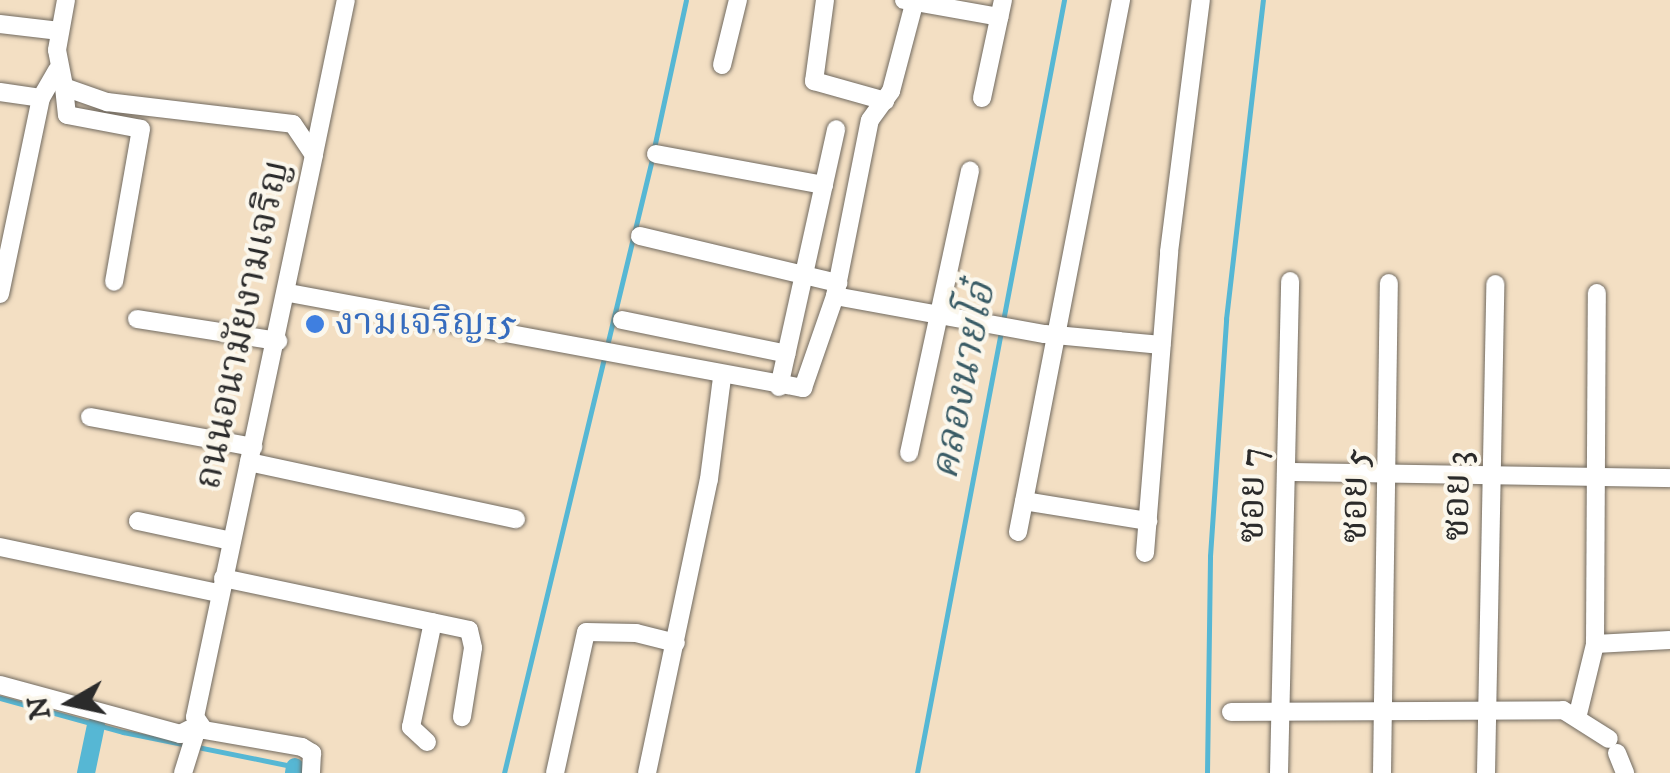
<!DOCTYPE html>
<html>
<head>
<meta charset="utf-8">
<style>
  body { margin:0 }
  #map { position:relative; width:1670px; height:773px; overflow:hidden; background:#f3dfc3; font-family:"IM FELL DW Pica","Noto Serif Thai",serif }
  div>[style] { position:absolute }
  .stream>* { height:5px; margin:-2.5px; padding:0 2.5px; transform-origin:2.5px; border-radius:2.5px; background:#56b7d4 }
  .canal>* { height:18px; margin:-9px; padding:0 9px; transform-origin:9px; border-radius:9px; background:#56b7d4 }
  .roads { filter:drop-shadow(0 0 2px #716a60) drop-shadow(0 0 2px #716a60) }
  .minor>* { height:18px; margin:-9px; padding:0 9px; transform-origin:9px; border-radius:9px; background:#fff }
  .dots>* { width:28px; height:28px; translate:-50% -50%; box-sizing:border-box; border:5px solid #fbf7ec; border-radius:50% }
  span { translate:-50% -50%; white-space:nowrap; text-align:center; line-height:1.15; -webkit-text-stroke:8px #fbf7ec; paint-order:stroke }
  .shop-label { font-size:38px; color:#366cbe }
  .left { translate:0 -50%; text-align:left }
  .street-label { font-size:38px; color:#2b2b2b }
  .water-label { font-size:40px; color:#3a5c66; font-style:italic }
  .north { position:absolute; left:20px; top:653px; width:100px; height:100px; -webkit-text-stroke:8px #fbf7ec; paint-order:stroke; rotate:261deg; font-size:28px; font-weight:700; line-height:40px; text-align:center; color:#2b2b2b }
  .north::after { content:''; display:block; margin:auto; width:35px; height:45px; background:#2b2b2b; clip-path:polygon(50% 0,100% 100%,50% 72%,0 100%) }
</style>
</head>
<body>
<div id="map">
  <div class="stream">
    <div style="left:654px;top:148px;width:151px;rotate:-77.8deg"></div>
    <div style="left:0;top:698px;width:128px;rotate:15.5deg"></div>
    <div style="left:123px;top:732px;width:187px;rotate:11.4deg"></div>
    <div style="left:504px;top:773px;width:632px;rotate:-76.45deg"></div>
    <div style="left:917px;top:773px;width:787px;rotate:-79.23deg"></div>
    <div style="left:1207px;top:773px;width:217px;rotate:-89.2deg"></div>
    <div style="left:1210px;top:556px;width:238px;rotate:-86.1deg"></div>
    <div style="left:1226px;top:319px;width:321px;rotate:-83.4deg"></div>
  </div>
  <div class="canal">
    <div style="left:86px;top:773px;width:49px;rotate:-78.2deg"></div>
    <div style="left:294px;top:773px;width:6px;rotate:-81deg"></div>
  </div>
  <div class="roads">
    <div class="minor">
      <div style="left:66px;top:0;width:51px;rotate:100.2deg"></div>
      <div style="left:57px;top:50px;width:38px;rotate:79deg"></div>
      <div style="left:64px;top:87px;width:46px;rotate:19.2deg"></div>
      <div style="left:107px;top:102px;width:187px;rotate:6.7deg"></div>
      <div style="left:293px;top:124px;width:37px;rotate:56deg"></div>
      <div style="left:314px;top:155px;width:574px;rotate:101.96deg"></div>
      <div style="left:195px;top:717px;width:16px;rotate:55deg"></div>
      <div style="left:204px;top:730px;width:99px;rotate:9.8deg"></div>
      <div style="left:302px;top:747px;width:12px;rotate:31deg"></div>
      <div style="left:312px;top:753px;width:20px;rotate:93deg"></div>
      <div style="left:825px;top:0;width:82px;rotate:97.7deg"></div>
      <div style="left:814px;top:81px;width:74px;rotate:15.7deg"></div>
      <div style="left:904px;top:0;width:97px;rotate:10.1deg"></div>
      <div style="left:0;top:24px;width:60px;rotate:6.7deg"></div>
      <div style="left:722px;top:65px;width:67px;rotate:-76.2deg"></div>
      <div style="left:64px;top:87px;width:28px;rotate:84deg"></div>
      <div style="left:67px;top:115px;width:75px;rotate:10.7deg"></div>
      <div style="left:141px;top:129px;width:155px;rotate:100deg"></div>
      <div style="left:0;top:92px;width:41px;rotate:8.3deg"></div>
      <div style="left:982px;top:98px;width:100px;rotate:-77.9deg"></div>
      <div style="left:314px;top:154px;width:157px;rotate:-78.3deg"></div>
      <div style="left:656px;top:154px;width:171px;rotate:10.5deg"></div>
      <div style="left:640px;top:236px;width:204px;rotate:13.4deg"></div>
      <div style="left:289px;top:293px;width:523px;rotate:10.47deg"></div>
      <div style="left:803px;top:388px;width:97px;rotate:-70.8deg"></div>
      <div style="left:835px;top:296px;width:179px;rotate:-78.8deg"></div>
      <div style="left:870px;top:120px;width:36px;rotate:-54deg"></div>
      <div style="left:891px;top:91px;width:94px;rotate:-75.2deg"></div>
      <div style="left:0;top:294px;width:200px;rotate:-78.2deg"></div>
      <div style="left:41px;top:98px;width:32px;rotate:-60deg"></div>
      <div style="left:835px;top:296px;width:213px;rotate:10.3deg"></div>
      <div style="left:1045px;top:334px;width:117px;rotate:5.4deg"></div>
      <div style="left:137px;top:319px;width:143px;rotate:8.9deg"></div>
      <div style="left:622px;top:320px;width:168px;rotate:11.6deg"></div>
      <div style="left:779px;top:387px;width:264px;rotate:-77.5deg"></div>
      <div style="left:90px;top:417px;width:166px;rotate:10.4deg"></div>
      <div style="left:909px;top:453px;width:289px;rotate:-77.8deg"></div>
      <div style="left:249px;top:462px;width:273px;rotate:12.1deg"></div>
      <div style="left:1286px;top:472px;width:384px;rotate:0.9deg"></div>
      <div style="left:1024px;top:501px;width:126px;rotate:9.2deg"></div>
      <div style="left:138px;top:521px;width:95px;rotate:12.1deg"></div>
      <div style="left:1018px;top:532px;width:542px;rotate:-79.04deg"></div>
      <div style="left:0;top:547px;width:224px;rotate:11.9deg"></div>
      <div style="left:1145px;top:553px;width:302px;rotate:-85.4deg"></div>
      <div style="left:1169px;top:252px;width:254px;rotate:-82.8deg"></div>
      <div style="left:223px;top:578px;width:251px;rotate:11.9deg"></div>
      <div style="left:469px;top:630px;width:18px;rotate:77deg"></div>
      <div style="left:473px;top:648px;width:70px;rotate:99.1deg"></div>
      <div style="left:1595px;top:644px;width:75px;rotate:-3.1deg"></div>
      <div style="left:0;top:685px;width:187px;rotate:15.2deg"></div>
      <div style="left:180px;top:734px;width:20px;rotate:-27deg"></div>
      <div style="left:1231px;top:712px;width:332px;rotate:-0.3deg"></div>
      <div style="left:1563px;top:710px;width:54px;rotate:32.2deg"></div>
      <div style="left:1578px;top:714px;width:72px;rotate:-76.3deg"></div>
      <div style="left:1595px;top:644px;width:351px;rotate:-89.7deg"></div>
      <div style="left:427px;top:742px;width:22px;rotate:-137deg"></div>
      <div style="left:411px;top:727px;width:107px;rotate:-78.2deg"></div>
      <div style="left:1617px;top:753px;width:22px;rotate:68deg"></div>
      <div style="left:183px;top:773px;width:50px;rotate:-72.6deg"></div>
      <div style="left:555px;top:773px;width:144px;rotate:-77.6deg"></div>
      <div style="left:586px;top:632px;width:50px;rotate:1.1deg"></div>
      <div style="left:636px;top:633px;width:41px;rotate:14deg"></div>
      <div style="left:647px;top:773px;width:300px;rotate:-78.1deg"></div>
      <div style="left:709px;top:479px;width:103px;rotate:-82.7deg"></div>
      <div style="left:1279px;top:773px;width:492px;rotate:-88.7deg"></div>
      <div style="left:1382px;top:773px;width:490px;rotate:-89.2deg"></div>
      <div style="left:1486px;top:773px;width:489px;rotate:-88.9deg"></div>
    </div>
  </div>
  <div class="dots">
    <div style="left:315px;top:324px;background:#3f7fe0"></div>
  </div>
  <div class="shop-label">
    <span class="left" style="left:335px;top:324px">งามเจริญ15</span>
  </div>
  <div class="street-label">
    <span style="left:243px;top:325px;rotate:-78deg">ถนนอนามัยงามเจริญ</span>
    <span style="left:1253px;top:495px;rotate:-89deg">ซอย 7</span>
    <span style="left:1356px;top:496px;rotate:-89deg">ซอย 5</span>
    <span style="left:1458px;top:496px;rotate:-89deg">ซอย 3</span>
  </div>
  <div class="water-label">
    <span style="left:964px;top:381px;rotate:-79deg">คลองนายโอ๋</span>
  </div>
  <div class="north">N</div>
</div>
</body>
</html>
